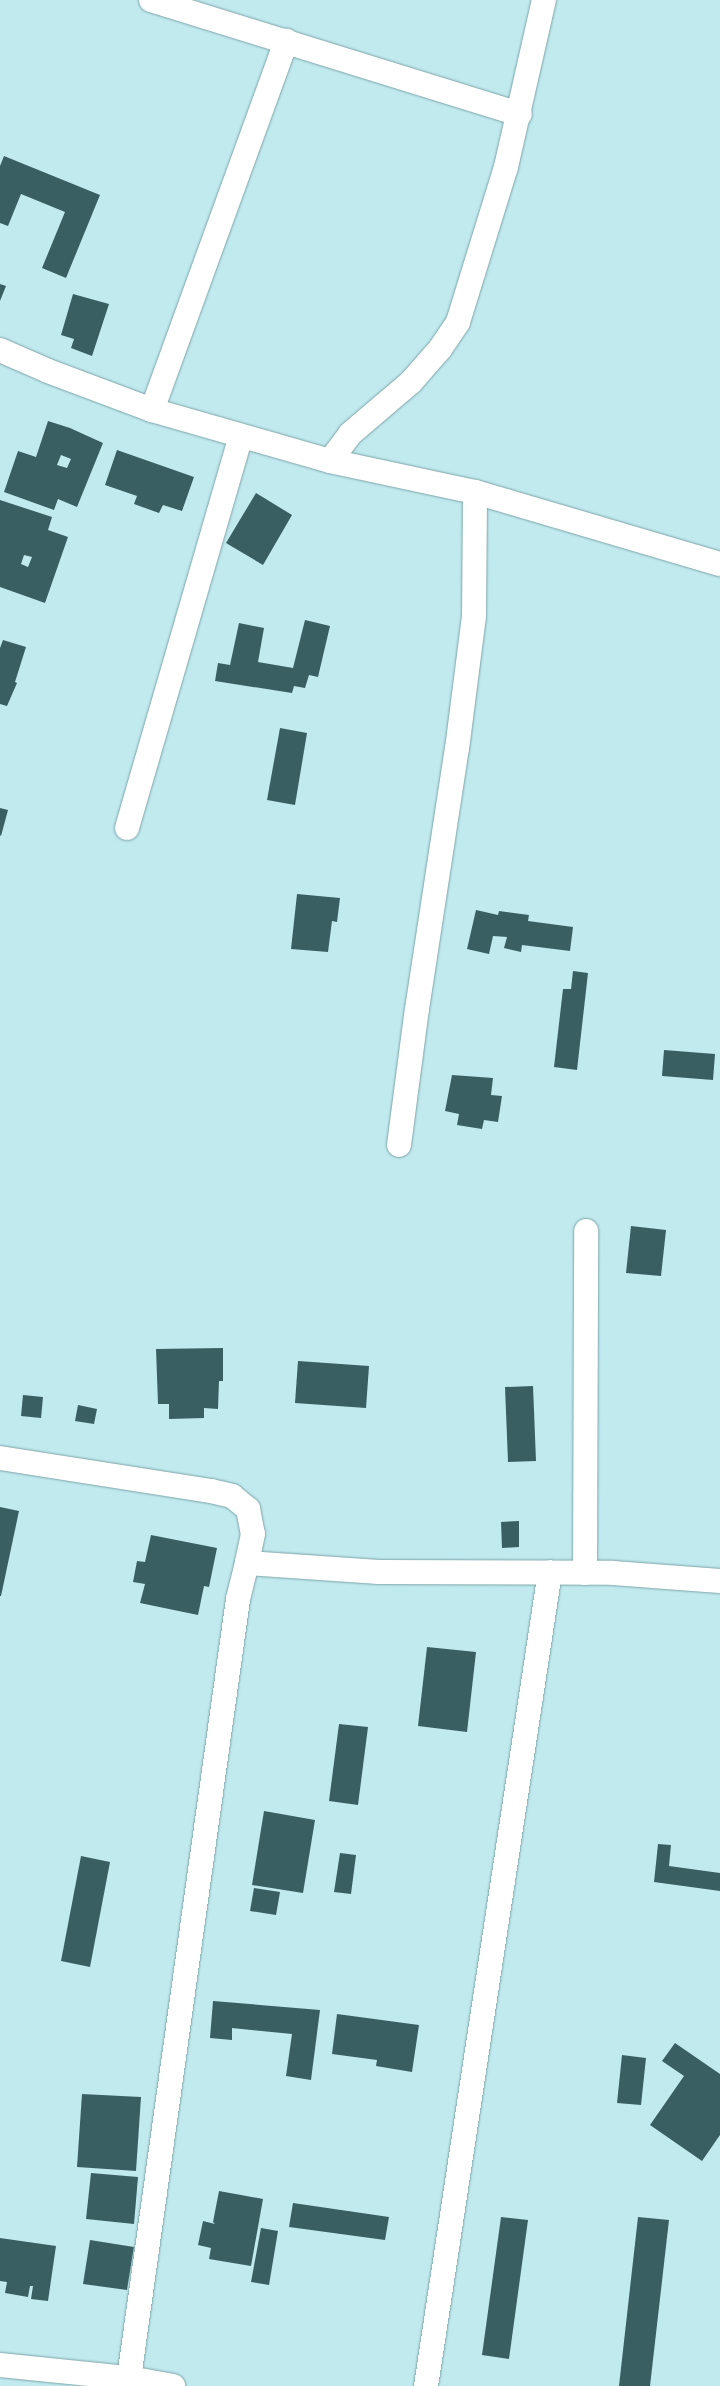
<!DOCTYPE html>
<html>
<head>
<meta charset="utf-8">
<style>
  body { margin:0 }
  #map { position:relative; width:720px; height:2386px; overflow:hidden; background:#c1eaef; font-family:"Noto Sans",sans-serif }
  div>[style] { position:absolute }
  .building>* { inset:0; background:#3a5f63 }
  .roads { filter:drop-shadow(0 0 1px #7da4a8) drop-shadow(0 0 1px #7da4a8) }
  .minor>* { height:24px; margin:-12px; padding:0 12px; transform-origin:12px; border-radius:12px; background:#fff }
  span { translate:-50% -50%; white-space:nowrap; text-align:center; line-height:1.15; -webkit-text-stroke:5px #cef8fc; paint-order:stroke }
</style>
</head>
<body>
<div id="map">
  <div class="building">
    <div style="clip-path:polygon(4px 156px,100px 195px,66px 278px,42px 268px,65px 212px,21px 194px,8px 226px,0 223px,0 166px)"></div>
    <div style="clip-path:polygon(0 284px,6px 286px,0 301px)"></div>
    <div style="clip-path:polygon(73px 294px,109px 304px,92px 356px,71px 348px,74px 339px,61px 335px)"></div>
    <div style="clip-path:polygon(evenodd,48px 421px,70px 428px,103px 443px,77px 507px,58px 499px,54px 510px,4px 492px,18px 451px,36px 457px,48px 421px,61px 455px,71px 459px,67px 468px,57px 465px,61px 455px)"></div>
    <div style="clip-path:polygon(117px 450px,194px 477px,182px 511px,163px 505px,159px 513px,134px 504px,137px 496px,105px 485px)"></div>
    <div style="clip-path:polygon(256px 493px,292px 515px,263px 565px,226px 543px)"></div>
    <div style="clip-path:polygon(evenodd,0 500px,52px 517px,48px 530px,68px 537px,45px 603px,0 587px,0 500px,24px 555px,32px 557px,28px 567px,21px 564px,24px 555px)"></div>
    <div style="clip-path:polygon(305px 620px,330px 626px,318px 677px,309px 675px,305px 688px,294px 686px,292px 693px,215px 681px,218px 663px,230px 665px,239px 623px,264px 628px,258px 662px,293px 668px)"></div>
    <div style="clip-path:polygon(3px 640px,26px 647px,15px 682px,17px 683px,7px 706px,0 704px,0 648px)"></div>
    <div style="clip-path:polygon(280px 728px,307px 733px,295px 805px,267px 800px)"></div>
    <div style="clip-path:polygon(0 808px,8px 810px,1px 836px,0 835px)"></div>
    <div style="clip-path:polygon(297px 894px,340px 898px,337px 922px,332px 921px,328px 952px,291px 949px)"></div>
    <div style="clip-path:polygon(476px 910px,498px 915px,499px 911px,529px 915px,528px 921px,573px 927px,570px 951px,522px 945px,521px 952px,504px 948px,507px 937px,493px 936px,489px 954px,467px 949px)"></div>
    <div style="clip-path:polygon(573px 971px,588px 973px,577px 1070px,554px 1067px,563px 989px,571px 989px)"></div>
    <div style="clip-path:polygon(664px 1050px,715px 1054px,713px 1080px,662px 1076px)"></div>
    <div style="clip-path:polygon(452px 1075px,493px 1078px,491px 1095px,502px 1096px,498px 1122px,484px 1120px,482px 1129px,457px 1125px,459px 1114px,445px 1111px)"></div>
    <div style="clip-path:polygon(631px 1226px,666px 1230px,661px 1276px,626px 1273px)"></div>
    <div style="clip-path:polygon(223px 1348px,223px 1381px,219px 1381px,218px 1409px,204px 1408px,204px 1418px,169px 1419px,169px 1404px,158px 1404px,156px 1349px)"></div>
    <div style="clip-path:polygon(298px 1361px,369px 1366px,366px 1408px,295px 1403px)"></div>
    <div style="clip-path:polygon(533px 1386px,536px 1461px,508px 1462px,505px 1387px)"></div>
    <div style="clip-path:polygon(23px 1395px,43px 1397px,41px 1418px,21px 1416px)"></div>
    <div style="clip-path:polygon(78px 1405px,97px 1409px,94px 1424px,75px 1421px)"></div>
    <div style="clip-path:polygon(0 1507px,19px 1511px,1px 1596px,0 1596px)"></div>
    <div style="clip-path:polygon(519px 1521px,519px 1547px,502px 1548px,501px 1522px)"></div>
    <div style="clip-path:polygon(151px 1535px,217px 1548px,209px 1587px,204px 1586px,198px 1615px,140px 1603px,145px 1584px,133px 1582px,137px 1561px,145px 1562px)"></div>
    <div style="clip-path:polygon(427px 1647px,476px 1652px,467px 1732px,418px 1726px)"></div>
    <div style="clip-path:polygon(339px 1724px,368px 1727px,358px 1805px,329px 1801px)"></div>
    <div style="clip-path:polygon(264px 1811px,315px 1820px,303px 1893px,252px 1885px)"></div>
    <div style="clip-path:polygon(658px 1844px,671px 1845px,669px 1866px,720px 1873px,720px 1891px,654px 1882px)"></div>
    <div style="clip-path:polygon(340px 1853px,356px 1855px,351px 1894px,334px 1892px)"></div>
    <div style="clip-path:polygon(81px 1856px,110px 1862px,90px 1967px,61px 1961px)"></div>
    <div style="clip-path:polygon(254px 1888px,280px 1892px,276px 1915px,250px 1911px)"></div>
    <div style="clip-path:polygon(213px 2001px,320px 2010px,311px 2080px,286px 2076px,292px 2034px,232px 2028px,232px 2040px,210px 2038px)"></div>
    <div style="clip-path:polygon(337px 2014px,419px 2025px,412px 2072px,376px 2066px,377px 2060px,332px 2054px)"></div>
    <div style="clip-path:polygon(675px 2043px,720px 2074px,720px 2135px,702px 2161px,650px 2125px,684px 2076px,662px 2061px)"></div>
    <div style="clip-path:polygon(622px 2055px,646px 2058px,641px 2105px,617px 2103px)"></div>
    <div style="clip-path:polygon(82px 2094px,141px 2097px,136px 2171px,77px 2167px)"></div>
    <div style="clip-path:polygon(91px 2173px,138px 2177px,134px 2224px,86px 2219px)"></div>
    <div style="clip-path:polygon(219px 2191px,263px 2199px,251px 2266px,209px 2259px,211px 2248px,198px 2245px,203px 2221px,215px 2224px,213px 2222px)"></div>
    <div style="clip-path:polygon(293px 2203px,389px 2217px,385px 2240px,289px 2227px)"></div>
    <div style="clip-path:polygon(501px 2217px,528px 2220px,509px 2359px,482px 2355px)"></div>
    <div style="clip-path:polygon(638px 2217px,669px 2220px,650px 2386px,619px 2386px)"></div>
    <div style="clip-path:polygon(261px 2228px,278px 2231px,269px 2285px,251px 2282px)"></div>
    <div style="clip-path:polygon(0 2238px,56px 2246px,48px 2301px,31px 2299px,33px 2286px,30px 2286px,28px 2297px,5px 2293px,7px 2282px,0 2281px)"></div>
    <div style="clip-path:polygon(90px 2240px,134px 2247px,127px 2290px,83px 2284px)"></div>
  </div>
  <div class="roads">
    <div class="minor">
      <div style="left:151px;top:0;width:386px;rotate:17.2deg"></div>
      <div style="left:0;top:350px;width:52px;rotate:23.6deg"></div>
      <div style="left:48px;top:371px;width:111px;rotate:20.6deg"></div>
      <div style="left:152px;top:410px;width:185px;rotate:16deg"></div>
      <div style="left:330px;top:461px;width:148px;rotate:12.1deg"></div>
      <div style="left:475px;top:492px;width:255px;rotate:16.4deg"></div>
      <div style="left:152px;top:410px;width:393px;rotate:-70deg"></div>
      <div style="left:330px;top:461px;width:34px;rotate:-53deg"></div>
      <div style="left:350px;top:434px;width:80px;rotate:-40.4deg"></div>
      <div style="left:411px;top:382px;width:44px;rotate:-48.7deg"></div>
      <div style="left:440px;top:349px;width:32px;rotate:-56deg"></div>
      <div style="left:458px;top:322px;width:162px;rotate:-72.8deg"></div>
      <div style="left:506px;top:167px;width:171px;rotate:-77.2deg"></div>
      <div style="left:127px;top:828px;width:408px;rotate:-73.8deg"></div>
      <div style="left:399px;top:1145px;width:137px;rotate:-82.5deg"></div>
      <div style="left:417px;top:1009px;width:263px;rotate:-81.3deg"></div>
      <div style="left:457px;top:749px;width:134px;rotate:-82.7deg"></div>
      <div style="left:474px;top:616px;width:124px;rotate:-89.5deg"></div>
      <div style="left:0;top:1458px;width:214px;rotate:8.9deg"></div>
      <div style="left:211px;top:1491px;width:22px;rotate:13deg"></div>
      <div style="left:232px;top:1496px;width:21px;rotate:39deg"></div>
      <div style="left:248px;top:1509px;width:25px;rotate:79deg"></div>
      <div style="left:253px;top:1534px;width:30px;rotate:102deg"></div>
      <div style="left:585px;top:1573px;width:342px;rotate:-89.8deg"></div>
      <div style="left:0;top:2365px;width:130px;rotate:5.8deg"></div>
      <div style="left:129px;top:2378px;width:45px;rotate:10.3deg"></div>
      <div style="left:129px;top:2378px;width:787px;rotate:-82.03deg"></div>
      <div style="left:238px;top:1599px;width:37px;rotate:-76deg"></div>
      <div style="left:247px;top:1563px;width:132px;rotate:3.9deg"></div>
      <div style="left:379px;top:1572px;width:234px;rotate:0.2deg"></div>
      <div style="left:613px;top:1573px;width:107px;rotate:4.3deg"></div>
      <div style="left:426px;top:2386px;width:823px;rotate:-81.34deg"></div>
    </div>
  </div>
</div>
</body>
</html>
